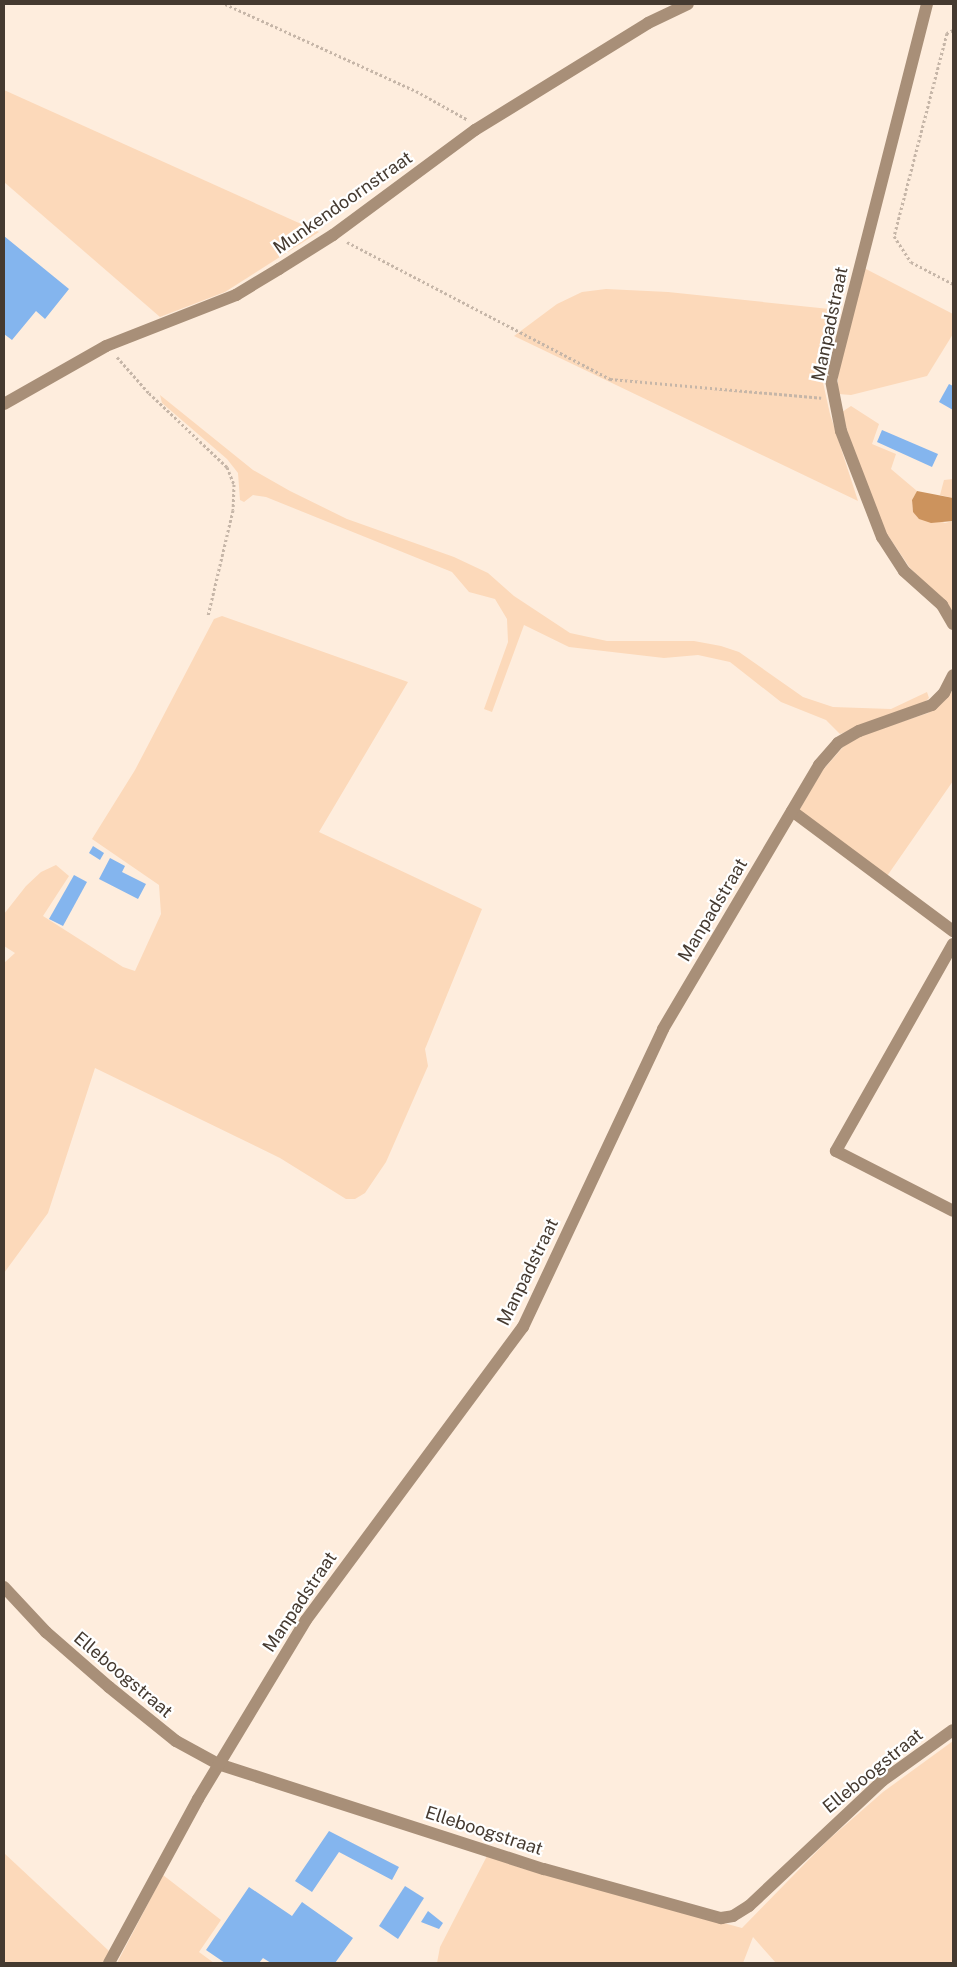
<!DOCTYPE html>
<html>
<head>
<meta charset="utf-8">
<style>
  body { margin:0 }
  #map { position:relative; width:957px; height:1967px; overflow:hidden; background:#feeddd; font-family:"Public Sans",sans-serif }
  div>[style] { position:absolute }
  .green>* { inset:0; background:#fcd9ba }
  .water>* { inset:0; background:#cc935d }
  .building>* { inset:0; background:#84b5ee }
  .path>* { height:3px; margin-top:-1.5px; transform-origin:0; background:repeating-linear-gradient(90deg,#c6b6a8 0 2.5px,transparent 0 5px) }
  .minor>* { height:12px; margin:-6px; padding:0 6px; transform-origin:6px; border-radius:6px; background:#a88f78 }
  span { translate:-50% -50%; white-space:nowrap; text-align:center; line-height:1.15; -webkit-text-stroke:4.5px #fff; paint-order:stroke }
  .street-label { font-size:18px; color:#453a30 }
  .frame { position:absolute; inset:0; border:5px solid #453a30; pointer-events:none }
</style>
</head>
<body>
<div id="map">
  <div class="green">
    <div style="clip-path:polygon(4px 90px,319px 232px,225px 292px,160px 317px,4px 182px)"></div>
    <div style="clip-path:polygon(864px 268px,953px 314px,953px 334px,927px 376px,851px 395px,838px 394px,838px 375px)"></div>
    <div style="clip-path:polygon(606px 289px,668px 292px,839px 310px,822px 378px,830px 414px,858px 501px,514px 336px,557px 304px,582px 292px)"></div>
    <div style="clip-path:polygon(160px 395px,253px 470px,290px 491px,347px 519px,454px 557px,488px 573px,514px 596px,570px 633px,607px 641px,694px 641px,721px 646px,739px 652px,803px 697px,833px 707px,891px 709px,927px 692px,929px 698px,924px 703px,840px 734px,826px 720px,781px 702px,730px 662px,698px 655px,664px 658px,569px 647px,524px 625px,492px 712px,484px 709px,508px 642px,507px 619px,495px 599px,469px 592px,452px 572px,266px 497px,253px 495px,244px 502px,240px 500px,238px 473px,227px 459px,162px 403px)"></div>
    <div style="clip-path:polygon(851px 406px,879px 424px,872px 444px,896px 454px,891px 469px,917px 491px,912px 500px,913px 512px,945px 523px,953px 521px,953px 611px,910px 568px,885px 531px,852px 448px,842px 412px)"></div>
    <div style="clip-path:polygon(953px 479px,953px 498px,940px 495px,944px 480px)"></div>
    <div style="clip-path:polygon(222px 616px,408px 682px,319px 832px,482px 909px,425px 1049px,428px 1066px,386px 1162px,365px 1193px,355px 1199px,346px 1199px,280px 1158px,95px 1068px,48px 1213px,4px 1273px,4px 963px,15px 953px,4px 946px,4px 914px,26px 886px,41px 872px,56px 865px,69px 876px,43px 916px,123px 967px,135px 971px,161px 914px,159px 885px,92px 839px,135px 770px,214px 619px)"></div>
    <div style="clip-path:polygon(953px 690px,953px 781px,885px 879px,797px 814px,822px 771px,844px 746px,859px 736px,928px 713px,944px 701px)"></div>
    <div style="clip-path:polygon(953px 1741px,953px 1963px,776px 1963px,753px 1937px,743px 1963px,437px 1963px,440px 1947px,487px 1856px,521px 1868px,742px 1928px,827px 1841px,883px 1792px)"></div>
    <div style="clip-path:polygon(4px 1853px,109px 1951px,104px 1963px,4px 1963px)"></div>
    <div style="clip-path:polygon(163px 1875px,221px 1920px,199px 1952px,214px 1963px,117px 1963px)"></div>
  </div>
  <div class="water">
    <div style="clip-path:polygon(917px 491px,953px 498px,953px 521px,931px 523px,919px 519px,913px 512px,912px 500px)"></div>
  </div>
  <div class="building">
    <div style="clip-path:polygon(4px 236px,69px 289px,45px 319px,36px 311px,12px 340px,4px 334px)"></div>
    <div style="clip-path:polygon(949px 384px,953px 386px,953px 410px,939px 402px)"></div>
    <div style="clip-path:polygon(882px 430px,938px 454px,932px 467px,877px 442px)"></div>
    <div style="clip-path:polygon(93px 846px,104px 853px,100px 860px,89px 853px)"></div>
    <div style="clip-path:polygon(110px 858px,125px 866px,122px 872px,146px 884px,138px 899px,99px 879px)"></div>
    <div style="clip-path:polygon(74px 875px,87px 882px,63px 926px,49px 919px)"></div>
    <div style="clip-path:polygon(329px 1831px,399px 1867px,392px 1880px,339px 1852px,312px 1892px,295px 1881px)"></div>
    <div style="clip-path:polygon(405px 1886px,424px 1898px,398px 1939px,379px 1926px)"></div>
    <div style="clip-path:polygon(249px 1887px,292px 1916px,302px 1902px,353px 1938px,335px 1963px,271px 1963px,263px 1958px,259px 1963px,225px 1963px,206px 1950px)"></div>
    <div style="clip-path:polygon(428px 1911px,443px 1923px,439px 1929px,421px 1922px)"></div>
  </div>
  <div class="path">
    <div style="left:225px;top:4px;width:210px;rotate:24.5deg"></div>
    <div style="left:416px;top:91px;width:60px;rotate:29.1deg"></div>
    <div style="left:953px;top:30px;width:7px;rotate:153deg"></div>
    <div style="left:947px;top:33px;width:210px;rotate:104.6deg"></div>
    <div style="left:894px;top:236px;width:31px;rotate:57deg"></div>
    <div style="left:911px;top:262px;width:47px;rotate:27.6deg"></div>
    <div style="left:347px;top:242px;width:297px;rotate:27.5deg"></div>
    <div style="left:610px;top:379px;width:212px;rotate:5.1deg"></div>
    <div style="left:117px;top:357px;width:48px;rotate:48.4deg"></div>
    <div style="left:149px;top:393px;width:108px;rotate:43.5deg"></div>
    <div style="left:227px;top:467px;width:18px;rotate:68deg"></div>
    <div style="left:234px;top:484px;width:26px;rotate:92deg"></div>
    <div style="left:233px;top:510px;width:109px;rotate:103.3deg"></div>
  </div>
  <div class="minor">
    <div style="left:927px;top:4px;width:388px;rotate:104.3deg"></div>
    <div style="left:831px;top:380px;width:52px;rotate:78.9deg"></div>
    <div style="left:841px;top:431px;width:114px;rotate:68.9deg"></div>
    <div style="left:882px;top:537px;width:40px;rotate:57.1deg"></div>
    <div style="left:904px;top:571px;width:51px;rotate:41.8deg"></div>
    <div style="left:942px;top:605px;width:22px;rotate:60deg"></div>
    <div style="left:4px;top:404px;width:117px;rotate:-29.6deg"></div>
    <div style="left:106px;top:346px;width:140px;rotate:-21.4deg"></div>
    <div style="left:236px;top:295px;width:50px;rotate:-31.2deg"></div>
    <div style="left:279px;top:269px;width:64px;rotate:-32.2deg"></div>
    <div style="left:333px;top:235px;width:177px;rotate:-36.5deg"></div>
    <div style="left:475px;top:130px;width:203px;rotate:-31.7deg"></div>
    <div style="left:648px;top:23px;width:44px;rotate:-25.4deg"></div>
    <div style="left:792px;top:811px;width:201px;rotate:36.7deg"></div>
    <div style="left:953px;top:944px;width:238px;rotate:119.5deg"></div>
    <div style="left:836px;top:1151px;width:131px;rotate:27.1deg"></div>
    <div style="left:4px;top:1587px;width:62px;rotate:47deg"></div>
    <div style="left:46px;top:1632px;width:84px;rotate:41.1deg"></div>
    <div style="left:109px;top:1687px;width:86px;rotate:38.9deg"></div>
    <div style="left:176px;top:1741px;width:48px;rotate:28.7deg"></div>
    <div style="left:218px;top:1764px;width:342px;rotate:17.9deg"></div>
    <div style="left:544px;top:1869px;width:184px;rotate:15.5deg"></div>
    <div style="left:721px;top:1918px;width:12px;rotate:-9deg"></div>
    <div style="left:733px;top:1916px;width:19px;rotate:-32deg"></div>
    <div style="left:749px;top:1906px;width:183px;rotate:-43.2deg"></div>
    <div style="left:882px;top:1781px;width:87px;rotate:-35.7deg"></div>
    <div style="left:109px;top:1963px;width:187px;rotate:-61.5deg"></div>
    <div style="left:198px;top:1799px;width:209px;rotate:-58.9deg"></div>
    <div style="left:306px;top:1620px;width:365px;rotate:-53.5deg"></div>
    <div style="left:523px;top:1327px;width:329px;rotate:-64.8deg"></div>
    <div style="left:663px;top:1029px;width:307px;rotate:-59.4deg"></div>
    <div style="left:819px;top:765px;width:29px;rotate:-49deg"></div>
    <div style="left:838px;top:743px;width:24px;rotate:-30deg"></div>
    <div style="left:859px;top:731px;width:77px;rotate:-19.6deg"></div>
    <div style="left:932px;top:705px;width:17px;rotate:-45deg"></div>
    <div style="left:944px;top:693px;width:20px;rotate:-63deg"></div>
  </div>
  <div class="street-label">
    <span style="left:343px;top:203px;rotate:-35deg">Munkendoornstraat</span>
    <span style="left:830px;top:324px;rotate:-78deg">Manpadstraat</span>
    <span style="left:713px;top:910px;rotate:-59deg">Manpadstraat</span>
    <span style="left:528px;top:1272px;rotate:-64deg">Manpadstraat</span>
    <span style="left:300px;top:1602px;rotate:-56deg">Manpadstraat</span>
    <span style="left:123px;top:1675px;rotate:40deg">Elleboogstraat</span>
    <span style="left:873px;top:1771px;rotate:-39deg">Elleboogstraat</span>
    <span style="left:484px;top:1831px;rotate:18deg">Elleboogstraat</span>
  </div>
  <div class="frame"></div>
</div>
</body>
</html>
